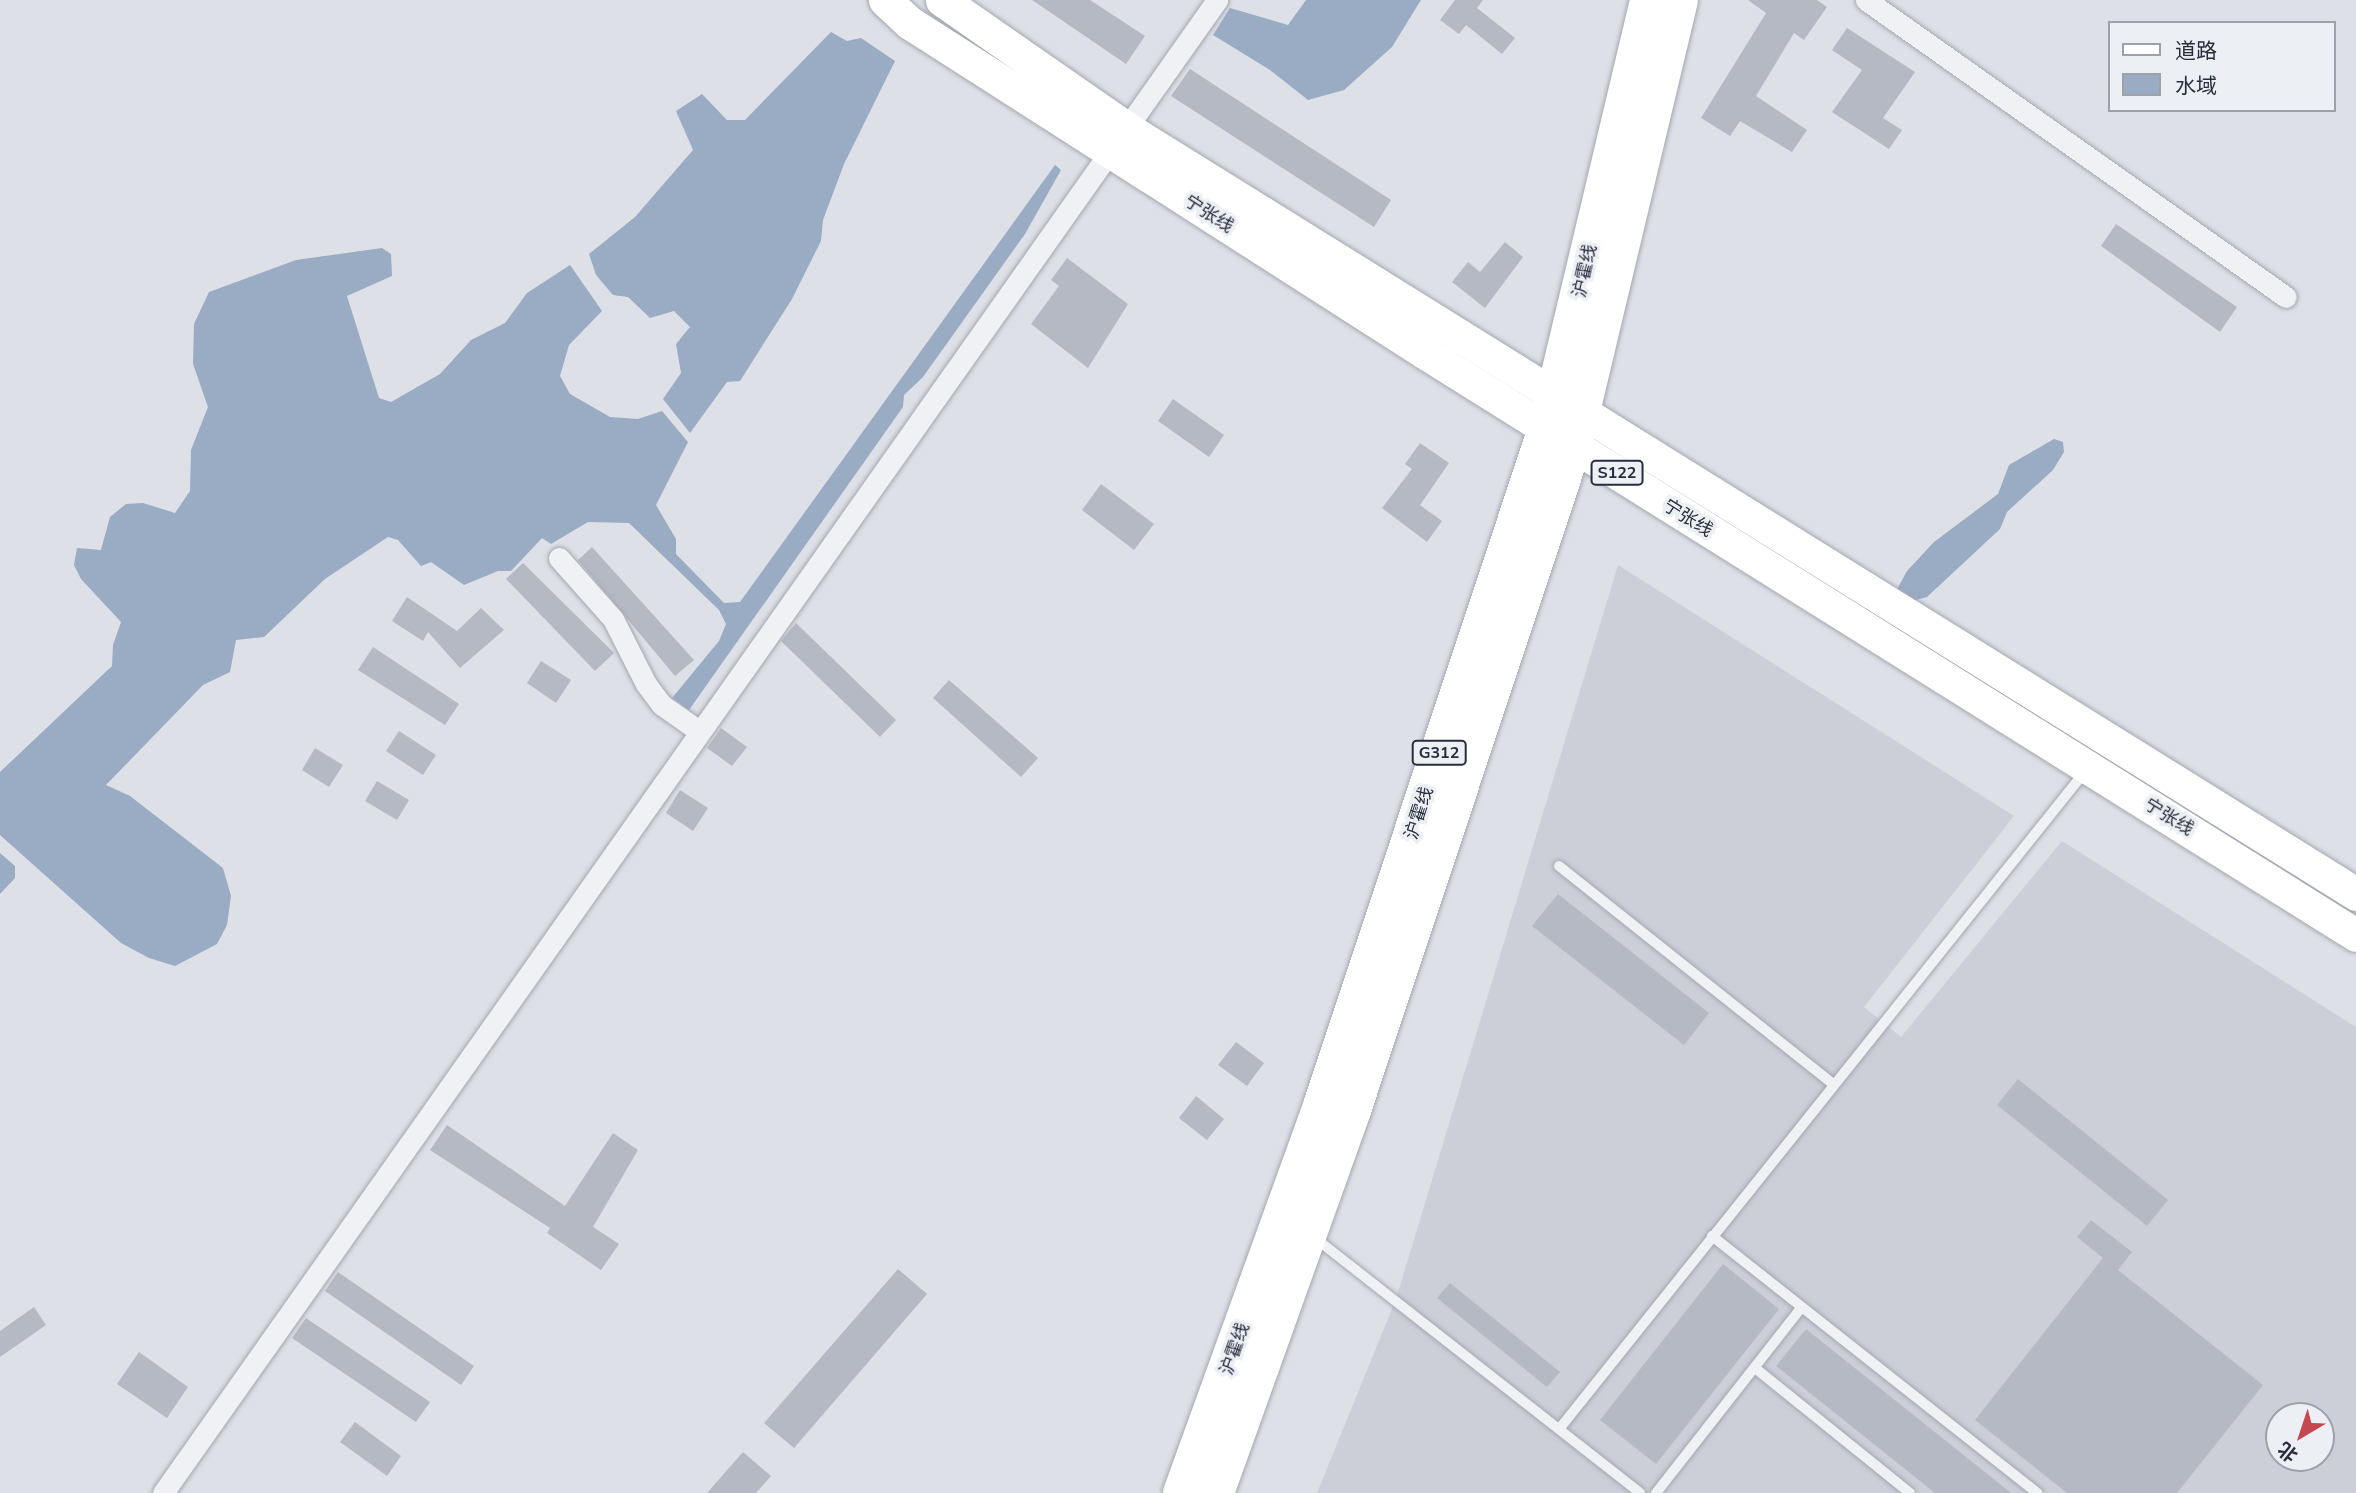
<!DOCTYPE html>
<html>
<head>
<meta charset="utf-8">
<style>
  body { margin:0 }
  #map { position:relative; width:2356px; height:1493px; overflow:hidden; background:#dde0e6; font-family:"Nunito Sans","Noto Sans SC",sans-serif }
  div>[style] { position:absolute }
  .built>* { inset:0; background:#cccfd8 }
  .water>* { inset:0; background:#9aabc4 }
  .building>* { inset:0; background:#b5b9c3 }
  .roads { filter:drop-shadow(0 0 2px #a3a7b0) drop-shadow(0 0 2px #a3a7b0) }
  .lane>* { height:10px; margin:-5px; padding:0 5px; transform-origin:5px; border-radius:5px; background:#f0f1f5 }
  .street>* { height:21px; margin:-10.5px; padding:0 10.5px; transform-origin:10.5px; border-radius:10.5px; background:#f0f1f5 }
  .primary>* { height:33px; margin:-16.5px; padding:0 16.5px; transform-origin:16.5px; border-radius:16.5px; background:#fff }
  .highway>* { height:38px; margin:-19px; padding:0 19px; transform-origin:19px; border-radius:19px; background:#fff }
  span { translate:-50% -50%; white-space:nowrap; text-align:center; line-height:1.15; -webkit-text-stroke:7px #eceff4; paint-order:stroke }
  .shield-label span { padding:2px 5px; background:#eceff4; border:2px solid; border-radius:5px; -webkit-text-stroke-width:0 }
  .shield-label { font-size:16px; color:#282d3c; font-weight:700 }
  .street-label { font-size:18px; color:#282d3c }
  .legend { position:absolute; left:2108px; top:21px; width:228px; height:91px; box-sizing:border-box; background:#eceff4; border:2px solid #9ea1aa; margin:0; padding:9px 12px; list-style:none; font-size:21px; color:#282d3c }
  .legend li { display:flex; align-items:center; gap:14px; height:35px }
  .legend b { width:35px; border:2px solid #9ea1aa }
  .north { position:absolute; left:2265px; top:1402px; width:70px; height:70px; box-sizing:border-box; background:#eceff4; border:2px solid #9ea1aa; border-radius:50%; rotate:219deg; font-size:19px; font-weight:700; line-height:28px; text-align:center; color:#282d3c }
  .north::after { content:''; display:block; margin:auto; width:24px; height:32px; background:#c5484f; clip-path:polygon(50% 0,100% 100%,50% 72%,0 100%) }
</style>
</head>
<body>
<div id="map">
  <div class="built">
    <div style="clip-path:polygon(evenodd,1618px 565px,2014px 816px,1864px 1007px,1901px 1037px,2062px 841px,2356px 1027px,2356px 1493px,1317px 1493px,1396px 1299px,1618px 565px,2279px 1416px,2321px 1416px,2321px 1458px,2279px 1458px,2279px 1416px)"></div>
  </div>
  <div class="water">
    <div style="clip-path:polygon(1306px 0,1421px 0,1392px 47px,1344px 90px,1308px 100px,1270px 70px,1213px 35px,1230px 8px,1288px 25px)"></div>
    <div style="clip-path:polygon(831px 32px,847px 41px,861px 38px,895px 61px,844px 164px,823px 220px,821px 241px,792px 299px,740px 381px,727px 382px,690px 433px,663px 399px,681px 373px,676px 344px,690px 327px,674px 311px,650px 318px,628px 297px,613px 295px,596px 275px,589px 254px,635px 217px,693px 150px,676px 111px,702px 94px,727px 120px,745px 120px)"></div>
    <div style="clip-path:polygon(1055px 165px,1061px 170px,1025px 234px,923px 377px,904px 395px,903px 407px,689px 710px,672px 698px,719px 641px,726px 624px,719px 610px,629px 523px,588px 522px,551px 544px,542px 538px,511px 571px,498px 571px,464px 585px,431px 562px,421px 566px,398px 540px,388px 537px,325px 579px,264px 637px,236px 640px,230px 672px,203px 685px,106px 785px,130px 796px,223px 868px,231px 896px,227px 925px,217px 944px,175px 966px,149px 958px,121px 943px,0 835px,0 772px,112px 666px,113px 645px,121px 622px,81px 579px,74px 565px,77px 548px,101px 550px,110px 517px,126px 504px,143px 503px,175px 513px,190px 491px,191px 450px,208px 407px,193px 364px,194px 324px,209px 292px,296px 260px,382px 248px,391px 254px,392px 276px,347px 296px,379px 398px,391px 402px,440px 374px,471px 340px,505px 323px,527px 293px,570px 265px,602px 311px,569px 345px,560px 376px,570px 394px,610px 417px,638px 419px,662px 411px,688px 442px,656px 505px,676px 539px,676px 554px,724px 603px,740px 602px)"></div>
    <div style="clip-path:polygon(2054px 439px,2063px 442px,2064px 452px,2053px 470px,2007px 512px,2000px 529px,1927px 597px,1905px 603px,1895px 593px,1907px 571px,1934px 542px,1998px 494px,2009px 465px)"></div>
    <div style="clip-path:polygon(0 853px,15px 866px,15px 878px,0 894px)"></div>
  </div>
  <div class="building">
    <div style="clip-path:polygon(1032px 0,1090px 0,1145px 36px,1126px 64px)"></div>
    <div style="clip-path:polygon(1455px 0,1483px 0,1477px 8px,1515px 38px,1502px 54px,1466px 25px,1459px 34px,1440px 20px)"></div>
    <div style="clip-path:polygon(1748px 0,1817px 0,1827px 7px,1804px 40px,1794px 33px,1756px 96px,1807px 130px,1792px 152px,1740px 121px,1730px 136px,1701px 118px,1766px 13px)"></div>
    <div style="clip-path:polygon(1847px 28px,1915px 72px,1883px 118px,1902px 130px,1889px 149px,1832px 112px,1862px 70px,1832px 50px)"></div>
    <div style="clip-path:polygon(1190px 69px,1391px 200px,1374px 227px,1171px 96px)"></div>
    <div style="clip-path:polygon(2116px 224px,2237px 307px,2220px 332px,2101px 246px)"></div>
    <div style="clip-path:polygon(1505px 242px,1523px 257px,1485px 308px,1452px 282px,1468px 262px,1480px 272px)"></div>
    <div style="clip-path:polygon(1067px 258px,1128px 304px,1088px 368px,1031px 324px,1059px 286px,1051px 280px)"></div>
    <div style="clip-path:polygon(1173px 399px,1224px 435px,1209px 457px,1158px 421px)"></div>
    <div style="clip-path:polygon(1420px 443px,1449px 463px,1420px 505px,1442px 521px,1427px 542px,1382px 508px,1412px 469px,1405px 464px)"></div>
    <div style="clip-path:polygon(1101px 484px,1154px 524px,1134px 550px,1082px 510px)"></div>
    <div style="clip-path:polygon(592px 547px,694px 660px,675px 676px,578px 560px)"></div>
    <div style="clip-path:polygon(523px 563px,614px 653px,595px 671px,506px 579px)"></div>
    <div style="clip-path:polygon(407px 597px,457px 631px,481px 608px,504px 630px,460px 668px,428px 632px,423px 641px,392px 621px)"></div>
    <div style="clip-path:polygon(796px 623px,896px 720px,880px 737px,781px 641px)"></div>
    <div style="clip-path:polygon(373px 647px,459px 704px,445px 725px,358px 670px)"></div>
    <div style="clip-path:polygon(541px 661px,571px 680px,556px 703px,527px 683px)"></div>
    <div style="clip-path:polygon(949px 680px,1038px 758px,1021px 777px,933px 698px)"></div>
    <div style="clip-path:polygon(721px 728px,747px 747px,732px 766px,707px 748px)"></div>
    <div style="clip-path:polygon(399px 731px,436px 755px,423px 775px,386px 751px)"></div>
    <div style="clip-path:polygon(315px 748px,343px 765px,329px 787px,302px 770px)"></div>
    <div style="clip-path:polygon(377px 781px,409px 800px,397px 820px,365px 801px)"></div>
    <div style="clip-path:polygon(680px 790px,708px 808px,693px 831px,666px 813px)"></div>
    <div style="clip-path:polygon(1558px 894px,1709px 1013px,1684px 1045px,1532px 926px)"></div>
    <div style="clip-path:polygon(1236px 1042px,1264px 1063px,1247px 1086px,1218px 1065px)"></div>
    <div style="clip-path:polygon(2018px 1079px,2168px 1200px,2147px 1226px,1997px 1105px)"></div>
    <div style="clip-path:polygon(1196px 1096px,1224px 1119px,1207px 1140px,1179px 1118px)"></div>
    <div style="clip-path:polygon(447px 1125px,565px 1206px,613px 1133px,638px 1150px,593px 1227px,619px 1244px,601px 1270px,547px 1233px,550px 1228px,430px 1150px)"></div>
    <div style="clip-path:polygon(2091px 1220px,2132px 1252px,2118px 1270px,2263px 1385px,2177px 1493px,2067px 1493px,1975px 1420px,2103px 1258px,2077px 1237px)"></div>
    <div style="clip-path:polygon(1723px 1264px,1779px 1309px,1656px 1464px,1600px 1420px)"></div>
    <div style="clip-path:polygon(898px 1269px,927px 1294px,794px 1448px,764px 1423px)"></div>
    <div style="clip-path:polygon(338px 1272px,474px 1366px,461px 1385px,325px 1291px)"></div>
    <div style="clip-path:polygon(1450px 1283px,1560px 1372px,1547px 1387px,1437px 1298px)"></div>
    <div style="clip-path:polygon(34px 1307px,46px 1325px,0 1357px,0 1331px)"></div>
    <div style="clip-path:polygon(306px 1318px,430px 1402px,416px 1422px,292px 1338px)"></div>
    <div style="clip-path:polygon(1806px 1329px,2011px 1493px,1935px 1493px,1776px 1366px)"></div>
    <div style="clip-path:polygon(139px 1352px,188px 1387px,167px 1418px,117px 1384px)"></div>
    <div style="clip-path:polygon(355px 1422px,401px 1456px,387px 1476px,340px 1442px)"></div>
    <div style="clip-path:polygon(743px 1452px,771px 1476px,756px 1493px,707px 1493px)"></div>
  </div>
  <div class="roads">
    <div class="lane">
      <div style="left:1559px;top:866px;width:350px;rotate:38.5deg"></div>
      <div style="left:1712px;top:1236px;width:415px;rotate:38.3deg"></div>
      <div style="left:1315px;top:1238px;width:413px;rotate:38.1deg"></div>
      <div style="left:1755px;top:1368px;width:199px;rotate:38.9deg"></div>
      <div style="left:1560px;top:1428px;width:844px;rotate:-51.35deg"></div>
      <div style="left:1656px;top:1493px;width:236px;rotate:-51.9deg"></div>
    </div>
    <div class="street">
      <div style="left:1866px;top:0;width:514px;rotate:35.27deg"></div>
      <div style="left:559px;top:558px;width:81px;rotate:48.5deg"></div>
      <div style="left:613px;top:619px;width:73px;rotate:63.1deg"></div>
      <div style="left:646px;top:684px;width:26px;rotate:53deg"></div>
      <div style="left:662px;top:705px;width:45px;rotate:35.1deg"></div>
      <div style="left:163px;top:1493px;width:1828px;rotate:-54.78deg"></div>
    </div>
    <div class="primary">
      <div style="left:885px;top:0;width:34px;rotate:43deg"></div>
      <div style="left:910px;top:23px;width:610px;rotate:32.62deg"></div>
      <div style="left:1424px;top:352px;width:1099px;rotate:32.03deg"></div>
      <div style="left:942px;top:0;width:224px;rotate:34.8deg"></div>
      <div style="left:1126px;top:128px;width:1449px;rotate:31.91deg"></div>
    </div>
    <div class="highway">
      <div style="left:1182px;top:1493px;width:415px;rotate:-70.1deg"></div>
      <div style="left:1323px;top:1103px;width:710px;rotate:-71.62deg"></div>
      <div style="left:1547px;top:429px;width:441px;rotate:-76.6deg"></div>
      <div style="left:1215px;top:1493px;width:407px;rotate:-70.3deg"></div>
      <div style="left:1352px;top:1110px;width:701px;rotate:-71.62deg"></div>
      <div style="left:1573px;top:445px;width:457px;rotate:-76.6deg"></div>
    </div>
  </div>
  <div class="shield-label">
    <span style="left:1617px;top:473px">S122</span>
    <span style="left:1439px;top:753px">G312</span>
  </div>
  <div class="street-label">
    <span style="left:1209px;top:214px;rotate:33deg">宁张线</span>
    <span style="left:1585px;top:271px;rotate:-77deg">沪霍线</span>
    <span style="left:1688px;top:518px;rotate:32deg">宁张线</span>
    <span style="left:1419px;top:813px;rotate:-72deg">沪霍线</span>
    <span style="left:2169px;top:817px;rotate:32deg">宁张线</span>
    <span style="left:1235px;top:1349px;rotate:-70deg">沪霍线</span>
  </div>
  <ul class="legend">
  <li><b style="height:9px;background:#fff"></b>道路</li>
  <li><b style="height:19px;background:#9aabc4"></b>水域</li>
  </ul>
  <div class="north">北</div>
</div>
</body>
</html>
